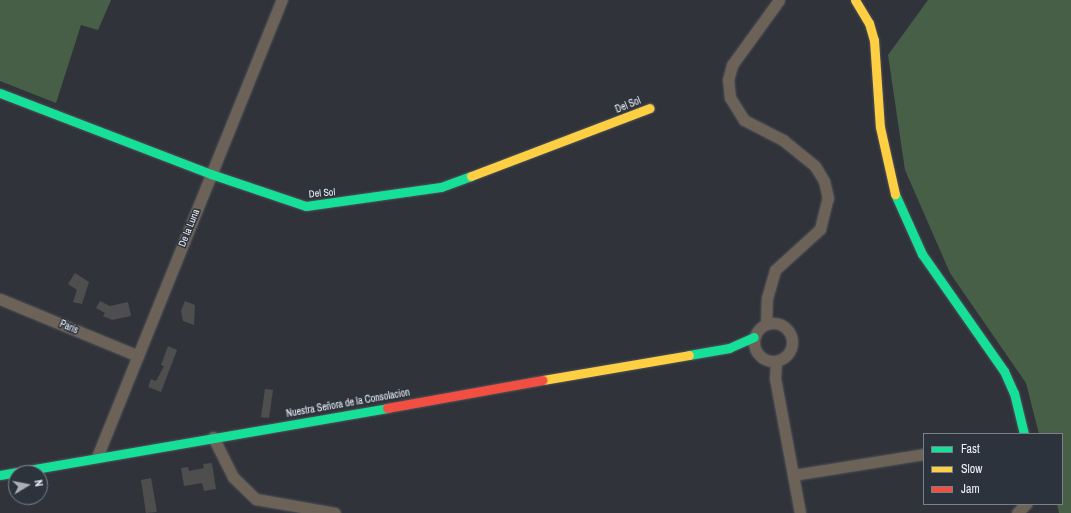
<!DOCTYPE html>
<html>
<head>
<meta charset="utf-8">
<style>
  body { margin:0 }
  #map { position:relative; width:1071px; height:513px; overflow:hidden; background:#30343a; font-family:"Archivo Narrow",sans-serif }
  div>[style] { position:absolute }
  .green>* { inset:0; background:#475f46 }
  .building>* { inset:0; background:#4e4e4f }
  .roads { filter:drop-shadow(0 0 1px #4f5258) drop-shadow(0 0 1px #4f5258) }
  .street>* { height:11px; margin:-5.5px; padding:0 5.5px; transform-origin:5.5px; border-radius:5.5px; background:#6c6258 }
  .street>.ring { margin:-5.5px; padding:0; box-sizing:content-box; background:none; border:11px solid #6c6258; border-radius:50% }
  .fast>* { height:9px; margin:-4.5px; padding:0 4.5px; transform-origin:4.5px; border-radius:4.5px; background:#16e098 }
  .slow>* { height:9px; margin:-4.5px; padding:0 4.5px; transform-origin:4.5px; border-radius:4.5px; background:#ffcf43 }
  .jam>* { height:9px; margin:-4.5px; padding:0 4.5px; transform-origin:4.5px; border-radius:4.5px; background:#f24e42 }
  span { translate:-50% -50%; white-space:nowrap; text-align:center; line-height:1.15; -webkit-text-stroke:3px #2d333d; paint-order:stroke }
  .street-label { font-size:10px; color:#edf1f8 }
  .legend { position:absolute; left:923px; top:433px; width:140px; height:72px; box-sizing:border-box; background:#2d333d; border:1px solid #7a7f88; margin:0; padding:5px 7px; list-style:none; font-size:12px; color:#edf1f8 }
  .legend li { display:flex; align-items:center; gap:8px; height:20px }
  .legend b { width:20px; border:1px solid #7a7f88 }
  .north { position:absolute; left:8px; top:465px; width:40px; height:40px; box-sizing:border-box; background:#2d333d; border:1px solid #7a7f88; border-radius:50%; rotate:80deg; font-size:11px; font-weight:700; line-height:16px; text-align:center; color:#edf1f8 }
  .north::after { content:''; display:block; margin:auto; width:14px; height:18px; background:#abafb6; clip-path:polygon(50% 0,100% 100%,50% 72%,0 100%) }
</style>
</head>
<body>
<div id="map">
  <div class="green">
    <div style="clip-path:polygon(0 0,111px 0,98px 30px,81px 25px,56px 103px,0 81px)"></div>
    <div style="clip-path:polygon(928px 0,1071px 0,1071px 513px,1059px 513px,1057px 504px,1062px 504px,1062px 434px,1039px 434px,1026px 383px,950px 273px,905px 170px,888px 55px)"></div>
  </div>
  <div class="building">
    <div style="clip-path:polygon(75px 273px,89px 282px,82px 304px,73px 302px,77px 290px,68px 284px)"></div>
    <div style="clip-path:polygon(100px 301px,110px 306px,128px 302px,131px 316px,112px 320px,103px 316px,105px 313px,96px 308px)"></div>
    <div style="clip-path:polygon(185px 301px,195px 305px,194px 325px,183px 321px,181px 311px)"></div>
    <div style="clip-path:polygon(168px 346px,177px 350px,161px 392px,148px 387px,151px 379px,156px 381px,164px 366px,161px 365px)"></div>
    <div style="clip-path:polygon(265px 389px,273px 390px,269px 418px,261px 417px)"></div>
    <div style="clip-path:polygon(212px 463px,216px 489px,204px 491px,202px 483px,184px 486px,181px 468px,188px 467px,189px 471px,204px 468px,203px 464px)"></div>
    <div style="clip-path:polygon(151px 478px,157px 512px,146px 513px,141px 480px)"></div>
  </div>
  <div class="roads">
    <div class="street">
      <div style="left:0;top:299px;width:149px;rotate:22.4deg"></div>
      <div class="ring" style="left:754px;top:323px;width:27px;height:27px"></div>
      <div style="left:766px;top:324px;width:26px;rotate:-88deg"></div>
      <div style="left:767px;top:298px;width:29px;rotate:-74deg"></div>
      <div style="left:775px;top:270px;width:61px;rotate:-42.3deg"></div>
      <div style="left:820px;top:229px;width:32px;rotate:-76deg"></div>
      <div style="left:828px;top:198px;width:17px;rotate:-103deg"></div>
      <div style="left:824px;top:181px;width:17px;rotate:-121deg"></div>
      <div style="left:815px;top:166px;width:41px;rotate:-140.9deg"></div>
      <div style="left:783px;top:140px;width:44px;rotate:-152.9deg"></div>
      <div style="left:744px;top:120px;width:26px;rotate:-122deg"></div>
      <div style="left:730px;top:98px;width:18px;rotate:-96deg"></div>
      <div style="left:728px;top:80px;width:16px;rotate:-75deg"></div>
      <div style="left:732px;top:65px;width:80px;rotate:-54.1deg"></div>
      <div style="left:776px;top:361px;width:17px;rotate:93deg"></div>
      <div style="left:775px;top:378px;width:137px;rotate:79.5deg"></div>
      <div style="left:213px;top:437px;width:45px;rotate:63.4deg"></div>
      <div style="left:233px;top:477px;width:32px;rotate:44deg"></div>
      <div style="left:256px;top:499px;width:80px;rotate:10deg"></div>
      <div style="left:97px;top:457px;width:493px;rotate:-68deg"></div>
      <div style="left:793px;top:475px;width:133px;rotate:-9.1deg"></div>
      <div style="left:1017px;top:513px;width:13px;rotate:-45deg"></div>
    </div>
    <div class="fast">
      <div style="left:0;top:93px;width:226px;rotate:21deg"></div>
      <div style="left:211px;top:174px;width:100px;rotate:18.6deg"></div>
      <div style="left:306px;top:206px;width:136px;rotate:-8deg"></div>
      <div style="left:441px;top:187px;width:32px;rotate:-20deg"></div>
      <div style="left:895px;top:194px;width:66px;rotate:65.8deg"></div>
      <div style="left:922px;top:254px;width:143px;rotate:55deg"></div>
      <div style="left:1004px;top:371px;width:24px;rotate:66deg"></div>
      <div style="left:1014px;top:393px;width:42px;rotate:76.3deg"></div>
      <div style="left:689px;top:355px;width:41px;rotate:-9.9deg"></div>
      <div style="left:729px;top:348px;width:27px;rotate:-24deg"></div>
      <div style="left:0;top:475px;width:393px;rotate:-9.8deg"></div>
    </div>
    <div class="slow">
      <div style="left:855px;top:0;width:27px;rotate:59deg"></div>
      <div style="left:869px;top:23px;width:18px;rotate:74deg"></div>
      <div style="left:874px;top:40px;width:87px;rotate:86.1deg"></div>
      <div style="left:880px;top:127px;width:69px;rotate:77.4deg"></div>
      <div style="left:471px;top:176px;width:191px;rotate:-20.8deg"></div>
      <div style="left:543px;top:380px;width:148px;rotate:-9.7deg"></div>
    </div>
    <div class="jam">
      <div style="left:387px;top:408px;width:158px;rotate:-10.2deg"></div>
    </div>
  </div>
  <div class="street-label">
    <span style="left:628px;top:105px;rotate:-22deg">Del Sol</span>
    <span style="left:322px;top:193px;rotate:-5deg">Del Sol</span>
    <span style="left:189px;top:228px;rotate:-68deg">De la Luna</span>
    <span style="left:69px;top:327px;rotate:23deg">París</span>
    <span style="left:348px;top:403px;rotate:-10deg">Nuestra Señora de la Consolacion</span>
  </div>
  <ul class="legend">
  <li><b style="height:5px;background:#16e098"></b>Fast</li>
  <li><b style="height:5px;background:#ffcf43"></b>Slow</li>
  <li><b style="height:5px;background:#f24e42"></b>Jam</li>
  </ul>
  <div class="north">N</div>
</div>
</body>
</html>
